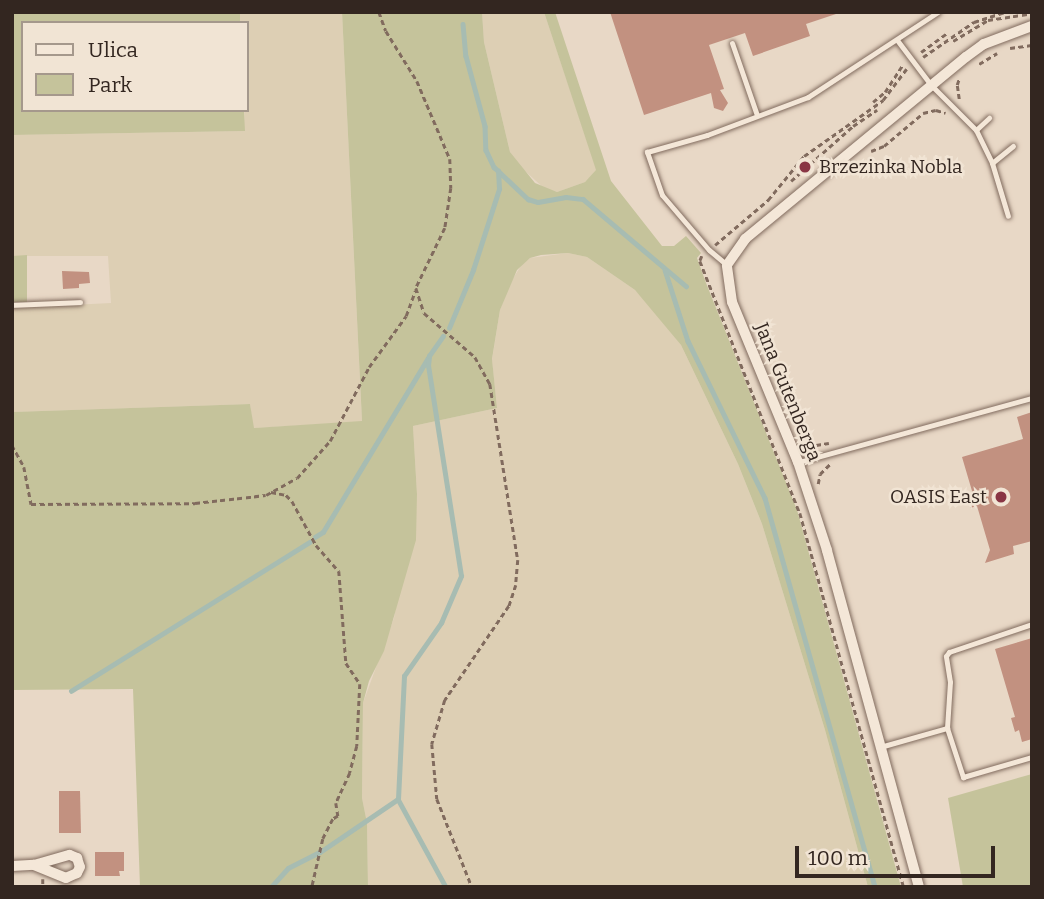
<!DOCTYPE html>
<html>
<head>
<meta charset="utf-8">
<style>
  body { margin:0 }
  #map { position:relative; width:1044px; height:899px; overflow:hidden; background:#e8d8c6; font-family:Bitter,serif }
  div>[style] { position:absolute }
  .farmland>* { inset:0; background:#ddcfb4 }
  .green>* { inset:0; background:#c5c39b }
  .stream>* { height:4.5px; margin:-2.25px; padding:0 2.25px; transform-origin:2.25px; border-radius:2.25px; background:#a7bcb2 }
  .building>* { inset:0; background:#c29180 }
  .path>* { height:2.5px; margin-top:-1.25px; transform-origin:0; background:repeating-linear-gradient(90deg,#816b5e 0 5px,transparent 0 8.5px) }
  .roads { filter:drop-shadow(0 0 2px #816b5e) drop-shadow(0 0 2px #816b5e) }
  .service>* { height:5px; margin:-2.5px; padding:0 2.5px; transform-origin:2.5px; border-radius:2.5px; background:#f4e7d8 }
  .minor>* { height:10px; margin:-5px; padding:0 5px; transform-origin:5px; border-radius:5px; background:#f4e7d8 }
  .dots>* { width:19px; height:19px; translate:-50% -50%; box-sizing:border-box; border:4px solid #f1e4d4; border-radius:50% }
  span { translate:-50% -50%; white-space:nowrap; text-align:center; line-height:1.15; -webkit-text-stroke:5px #f1e4d4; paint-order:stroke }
  .poi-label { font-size:19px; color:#332620 }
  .left { translate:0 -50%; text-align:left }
  .right { translate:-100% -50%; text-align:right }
  .street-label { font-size:19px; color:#332620 }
  .frame { position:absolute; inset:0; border:14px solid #332620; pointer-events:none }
  .legend { position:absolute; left:21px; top:21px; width:228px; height:91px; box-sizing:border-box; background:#f1e4d4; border:2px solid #a5988c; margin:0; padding:9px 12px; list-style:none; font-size:21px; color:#332620 }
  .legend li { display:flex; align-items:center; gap:14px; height:35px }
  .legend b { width:35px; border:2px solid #a5988c }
  .scale { position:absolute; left:795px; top:846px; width:200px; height:32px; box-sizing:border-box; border:4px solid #332620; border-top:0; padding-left:9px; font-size:21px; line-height:24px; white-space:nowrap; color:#332620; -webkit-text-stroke:5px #f1e4d4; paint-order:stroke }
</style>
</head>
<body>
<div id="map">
  <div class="farmland">
    <div style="clip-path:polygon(240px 12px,342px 12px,362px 422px,253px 428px,250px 404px,12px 412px,12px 308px,111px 303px,108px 256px,12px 256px,12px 135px,244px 131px,247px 23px,240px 23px)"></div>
    <div style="clip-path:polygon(482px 12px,544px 12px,597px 171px,585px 182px,557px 192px,545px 189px,516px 163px,510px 152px,484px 42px)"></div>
    <div style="clip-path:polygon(568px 253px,587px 257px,635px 290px,658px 314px,681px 345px,738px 464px,762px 524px,825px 730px,868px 887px,368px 887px,367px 823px,362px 798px,363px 703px,394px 618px,417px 494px,413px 426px,497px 408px,492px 360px,500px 310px,509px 285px,522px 264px,530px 258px)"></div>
  </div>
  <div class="green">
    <div style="clip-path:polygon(12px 12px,240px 12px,240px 23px,23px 23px,23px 110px,244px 110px,245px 131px,12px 135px)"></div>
    <div style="clip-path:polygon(342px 12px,482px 12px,484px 42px,510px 152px,535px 183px,557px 192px,585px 182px,596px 170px,544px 12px,555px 12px,611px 181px,662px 246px,674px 246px,686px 236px,701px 253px,697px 258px,706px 283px,797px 510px,901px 887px,868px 887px,825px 730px,762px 524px,738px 464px,681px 345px,635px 290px,587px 257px,568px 253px,541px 255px,530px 258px,517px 270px,500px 310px,492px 359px,497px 408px,413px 426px,417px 494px,416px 540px,384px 651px,369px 681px,363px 703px,362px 798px,367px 823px,368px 887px,140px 887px,133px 689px,12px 690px,12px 412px,250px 404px,254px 428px,362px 421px)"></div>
    <div style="clip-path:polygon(27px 255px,27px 302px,12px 302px,12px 256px)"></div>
    <div style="clip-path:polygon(1032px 774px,1032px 887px,963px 887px,948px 798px)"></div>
  </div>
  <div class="stream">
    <div style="left:463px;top:24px;width:32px;rotate:85deg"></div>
    <div style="left:466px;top:56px;width:73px;rotate:74.8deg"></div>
    <div style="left:485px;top:126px;width:24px;rotate:88deg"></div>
    <div style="left:486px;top:150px;width:19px;rotate:65deg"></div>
    <div style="left:494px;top:167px;width:47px;rotate:43.3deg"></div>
    <div style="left:528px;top:199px;width:10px;rotate:17deg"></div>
    <div style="left:538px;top:202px;width:28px;rotate:-10deg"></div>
    <div style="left:566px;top:197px;width:17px;rotate:7deg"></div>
    <div style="left:583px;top:199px;width:135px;rotate:40.2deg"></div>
    <div style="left:665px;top:270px;width:75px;rotate:72.1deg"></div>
    <div style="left:688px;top:341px;width:175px;rotate:63.9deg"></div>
    <div style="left:765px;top:498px;width:404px;rotate:74.2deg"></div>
    <div style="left:449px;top:328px;width:63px;rotate:-67.5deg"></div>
    <div style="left:473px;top:270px;width:85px;rotate:-72.2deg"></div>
    <div style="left:499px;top:189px;width:18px;rotate:-93deg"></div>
    <div style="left:315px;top:537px;width:9px;rotate:-32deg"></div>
    <div style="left:323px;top:532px;width:203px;rotate:-58.9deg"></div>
    <div style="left:71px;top:691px;width:281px;rotate:-32deg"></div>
    <div style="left:398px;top:799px;width:100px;rotate:61.4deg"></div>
    <div style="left:271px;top:887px;width:25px;rotate:-48deg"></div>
    <div style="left:288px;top:868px;width:36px;rotate:-27deg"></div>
    <div style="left:320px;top:852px;width:94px;rotate:-34.2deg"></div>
    <div style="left:398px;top:799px;width:123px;rotate:-87.2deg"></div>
    <div style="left:404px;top:676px;width:65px;rotate:-55.1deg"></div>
    <div style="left:441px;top:623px;width:51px;rotate:-66.9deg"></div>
    <div style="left:461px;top:576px;width:213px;rotate:-98.9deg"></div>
    <div style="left:428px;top:366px;width:10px;rotate:-84deg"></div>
    <div style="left:429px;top:356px;width:24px;rotate:-55deg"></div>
  </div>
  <div class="building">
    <div style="clip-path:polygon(610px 12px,836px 12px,836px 14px,806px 24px,810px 36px,753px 56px,745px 33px,709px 45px,724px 89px,720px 90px,728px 103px,723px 111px,714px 108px,711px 93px,644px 115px)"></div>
    <div style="clip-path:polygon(62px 271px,89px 272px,90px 283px,79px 284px,79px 288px,63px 289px)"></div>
    <div style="clip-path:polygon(1032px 412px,1032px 541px,1013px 546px,1014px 554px,985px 563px,990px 550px,977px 506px,970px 508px,972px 491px,962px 457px,1023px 439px,1017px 417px)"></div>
    <div style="clip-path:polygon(1032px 638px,1032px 739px,1022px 742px,1019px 730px,1015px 732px,1011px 718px,1015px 717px,995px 649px)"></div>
    <div style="clip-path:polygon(59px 791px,80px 791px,81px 833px,59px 833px)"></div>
    <div style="clip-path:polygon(95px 852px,124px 852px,124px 871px,119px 871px,120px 876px,95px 876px)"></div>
  </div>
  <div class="path">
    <div style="left:379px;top:12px;width:20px;rotate:70deg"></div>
    <div style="left:386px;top:31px;width:59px;rotate:58.2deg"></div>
    <div style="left:417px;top:81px;width:85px;rotate:67.1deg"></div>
    <div style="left:450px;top:159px;width:29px;rotate:88deg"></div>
    <div style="left:451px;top:188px;width:40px;rotate:98.5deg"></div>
    <div style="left:445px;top:228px;width:67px;rotate:115.8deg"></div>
    <div style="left:416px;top:288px;width:26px;rotate:72deg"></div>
    <div style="left:424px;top:313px;width:67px;rotate:40.8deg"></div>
    <div style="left:475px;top:357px;width:31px;rotate:61deg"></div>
    <div style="left:490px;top:384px;width:178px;rotate:81deg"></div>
    <div style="left:518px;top:560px;width:25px;rotate:95deg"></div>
    <div style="left:516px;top:585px;width:22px;rotate:108deg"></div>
    <div style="left:509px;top:606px;width:114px;rotate:124.2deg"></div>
    <div style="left:445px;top:700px;width:46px;rotate:106.5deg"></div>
    <div style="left:432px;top:744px;width:55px;rotate:84.8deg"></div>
    <div style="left:437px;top:799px;width:95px;rotate:68.3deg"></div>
    <div style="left:953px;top:41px;width:41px;rotate:-31deg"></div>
    <div style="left:988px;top:20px;width:40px;rotate:-8.5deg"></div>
    <div style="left:1010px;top:48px;width:22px;rotate:-8deg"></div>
    <div style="left:921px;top:52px;width:32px;rotate:-36deg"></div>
    <div style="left:923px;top:57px;width:62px;rotate:-34.5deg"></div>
    <div style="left:974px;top:22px;width:33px;rotate:-18deg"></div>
    <div style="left:979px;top:64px;width:21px;rotate:-31deg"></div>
    <div style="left:959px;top:99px;width:14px;rotate:-98deg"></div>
    <div style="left:957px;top:85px;width:6px;rotate:-72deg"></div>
    <div style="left:873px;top:102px;width:16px;rotate:-40deg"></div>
    <div style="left:885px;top:92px;width:33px;rotate:-57deg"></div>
    <div style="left:871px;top:151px;width:14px;rotate:-21deg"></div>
    <div style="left:884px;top:146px;width:51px;rotate:-40.2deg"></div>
    <div style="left:923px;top:113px;width:13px;rotate:-13deg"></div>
    <div style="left:936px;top:110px;width:10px;rotate:17deg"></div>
    <div style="left:791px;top:181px;width:83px;rotate:-41.6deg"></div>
    <div style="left:853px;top:126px;width:29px;rotate:-34deg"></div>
    <div style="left:715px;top:245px;width:70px;rotate:-40.3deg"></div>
    <div style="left:768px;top:200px;width:57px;rotate:-50.7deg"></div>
    <div style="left:804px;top:156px;width:97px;rotate:-35.3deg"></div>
    <div style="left:883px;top:100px;width:39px;rotate:-53deg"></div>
    <div style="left:702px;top:256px;width:5px;rotate:112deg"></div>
    <div style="left:700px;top:261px;width:271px;rotate:68.4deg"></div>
    <div style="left:800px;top:513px;width:388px;rotate:74.5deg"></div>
    <div style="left:802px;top:440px;width:15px;rotate:20deg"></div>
    <div style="left:816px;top:445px;width:13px;rotate:-9deg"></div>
    <div style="left:12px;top:445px;width:25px;rotate:61deg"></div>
    <div style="left:24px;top:467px;width:38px;rotate:79deg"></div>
    <div style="left:31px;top:504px;width:164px;rotate:-0.3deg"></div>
    <div style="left:195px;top:503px;width:71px;rotate:-6.4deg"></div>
    <div style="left:266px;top:495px;width:35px;rotate:-29deg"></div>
    <div style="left:297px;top:478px;width:50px;rotate:-48.3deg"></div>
    <div style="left:330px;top:441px;width:84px;rotate:-62.2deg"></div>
    <div style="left:369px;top:367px;width:63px;rotate:-54deg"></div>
    <div style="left:406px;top:316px;width:27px;rotate:-70deg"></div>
    <div style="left:818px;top:484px;width:10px;rotate:-79deg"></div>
    <div style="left:820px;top:474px;width:16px;rotate:-45deg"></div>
    <div style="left:271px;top:492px;width:15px;rotate:11deg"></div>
    <div style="left:286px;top:495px;width:8px;rotate:45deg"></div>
    <div style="left:292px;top:501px;width:50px;rotate:61.4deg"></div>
    <div style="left:316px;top:545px;width:35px;rotate:49deg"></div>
    <div style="left:339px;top:571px;width:92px;rotate:85.6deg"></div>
    <div style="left:346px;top:663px;width:25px;rotate:56deg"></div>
    <div style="left:360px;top:684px;width:62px;rotate:92.8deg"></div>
    <div style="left:357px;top:746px;width:28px;rotate:105deg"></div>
    <div style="left:350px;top:773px;width:33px;rotate:115deg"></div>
    <div style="left:336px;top:803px;width:13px;rotate:81deg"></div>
    <div style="left:338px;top:816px;width:6px;rotate:149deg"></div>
    <div style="left:333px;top:819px;width:22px;rotate:117deg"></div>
    <div style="left:323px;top:839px;width:49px;rotate:102.9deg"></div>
    <div style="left:43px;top:879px;width:8px;rotate:90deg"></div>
  </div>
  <div class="roads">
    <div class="service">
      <div style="left:897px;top:40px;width:56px;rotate:52.9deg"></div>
      <div style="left:931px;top:85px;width:64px;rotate:45deg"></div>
      <div style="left:976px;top:130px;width:37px;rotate:64deg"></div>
      <div style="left:992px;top:163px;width:55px;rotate:73.2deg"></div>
      <div style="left:732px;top:43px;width:76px;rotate:70.9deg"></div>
      <div style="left:976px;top:130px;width:18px;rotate:-43deg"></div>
      <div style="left:992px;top:163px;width:27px;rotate:-39deg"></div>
      <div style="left:727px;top:265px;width:23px;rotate:-140deg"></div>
      <div style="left:709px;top:250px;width:72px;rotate:-130.5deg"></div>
      <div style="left:662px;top:195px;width:46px;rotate:-109.2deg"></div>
      <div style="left:647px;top:152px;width:62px;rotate:-15.8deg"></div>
      <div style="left:707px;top:135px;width:108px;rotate:-20.6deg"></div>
      <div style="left:808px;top:97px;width:155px;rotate:-33.2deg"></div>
      <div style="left:12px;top:305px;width:68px;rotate:-2.5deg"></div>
      <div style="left:799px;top:462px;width:242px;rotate:-15.4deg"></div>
      <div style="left:947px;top:728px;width:46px;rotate:-86.3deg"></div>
      <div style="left:950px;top:682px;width:26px;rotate:-99deg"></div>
      <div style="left:946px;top:656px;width:5px;rotate:-53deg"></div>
      <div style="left:949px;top:652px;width:88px;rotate:-18.6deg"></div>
      <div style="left:880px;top:747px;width:70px;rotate:-15.8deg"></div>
      <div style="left:947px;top:728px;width:52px;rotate:71.9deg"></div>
      <div style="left:963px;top:777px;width:72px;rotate:-16.2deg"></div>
    </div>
    <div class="minor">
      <div style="left:12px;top:866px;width:22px;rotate:-3deg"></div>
      <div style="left:34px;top:865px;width:37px;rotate:-16deg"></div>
      <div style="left:70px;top:855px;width:8px;rotate:23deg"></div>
      <div style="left:77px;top:858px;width:9px;rotate:72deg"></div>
      <div style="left:80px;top:867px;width:7px;rotate:117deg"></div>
      <div style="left:77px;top:873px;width:12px;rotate:156deg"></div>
      <div style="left:66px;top:878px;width:35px;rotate:-158deg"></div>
      <div style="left:919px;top:887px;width:349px;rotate:-105.3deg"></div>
      <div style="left:827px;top:550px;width:93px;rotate:-108.2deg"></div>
      <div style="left:798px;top:462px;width:173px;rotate:-112.4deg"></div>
      <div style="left:732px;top:302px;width:37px;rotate:-98deg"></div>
      <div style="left:727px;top:265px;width:32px;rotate:-55deg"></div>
      <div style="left:745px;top:239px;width:286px;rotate:-39.5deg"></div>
      <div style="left:966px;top:57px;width:22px;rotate:-36deg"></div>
      <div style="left:984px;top:44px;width:51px;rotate:-20.6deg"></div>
    </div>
  </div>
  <div class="dots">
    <div style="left:805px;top:167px;background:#893544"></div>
    <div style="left:1001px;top:497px;background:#893544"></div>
  </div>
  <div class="poi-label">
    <span class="left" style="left:819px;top:167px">Brzezinka Nobla</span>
    <span class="right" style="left:987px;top:497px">OASIS East</span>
  </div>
  <div class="street-label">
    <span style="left:788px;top:392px;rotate:68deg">Jana Gutenberga</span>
  </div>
  <div class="frame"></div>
  <ul class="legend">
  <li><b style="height:9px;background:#f4e7d8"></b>Ulica</li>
  <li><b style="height:19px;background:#c5c39b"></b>Park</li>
  </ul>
  <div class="scale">100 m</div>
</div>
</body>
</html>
